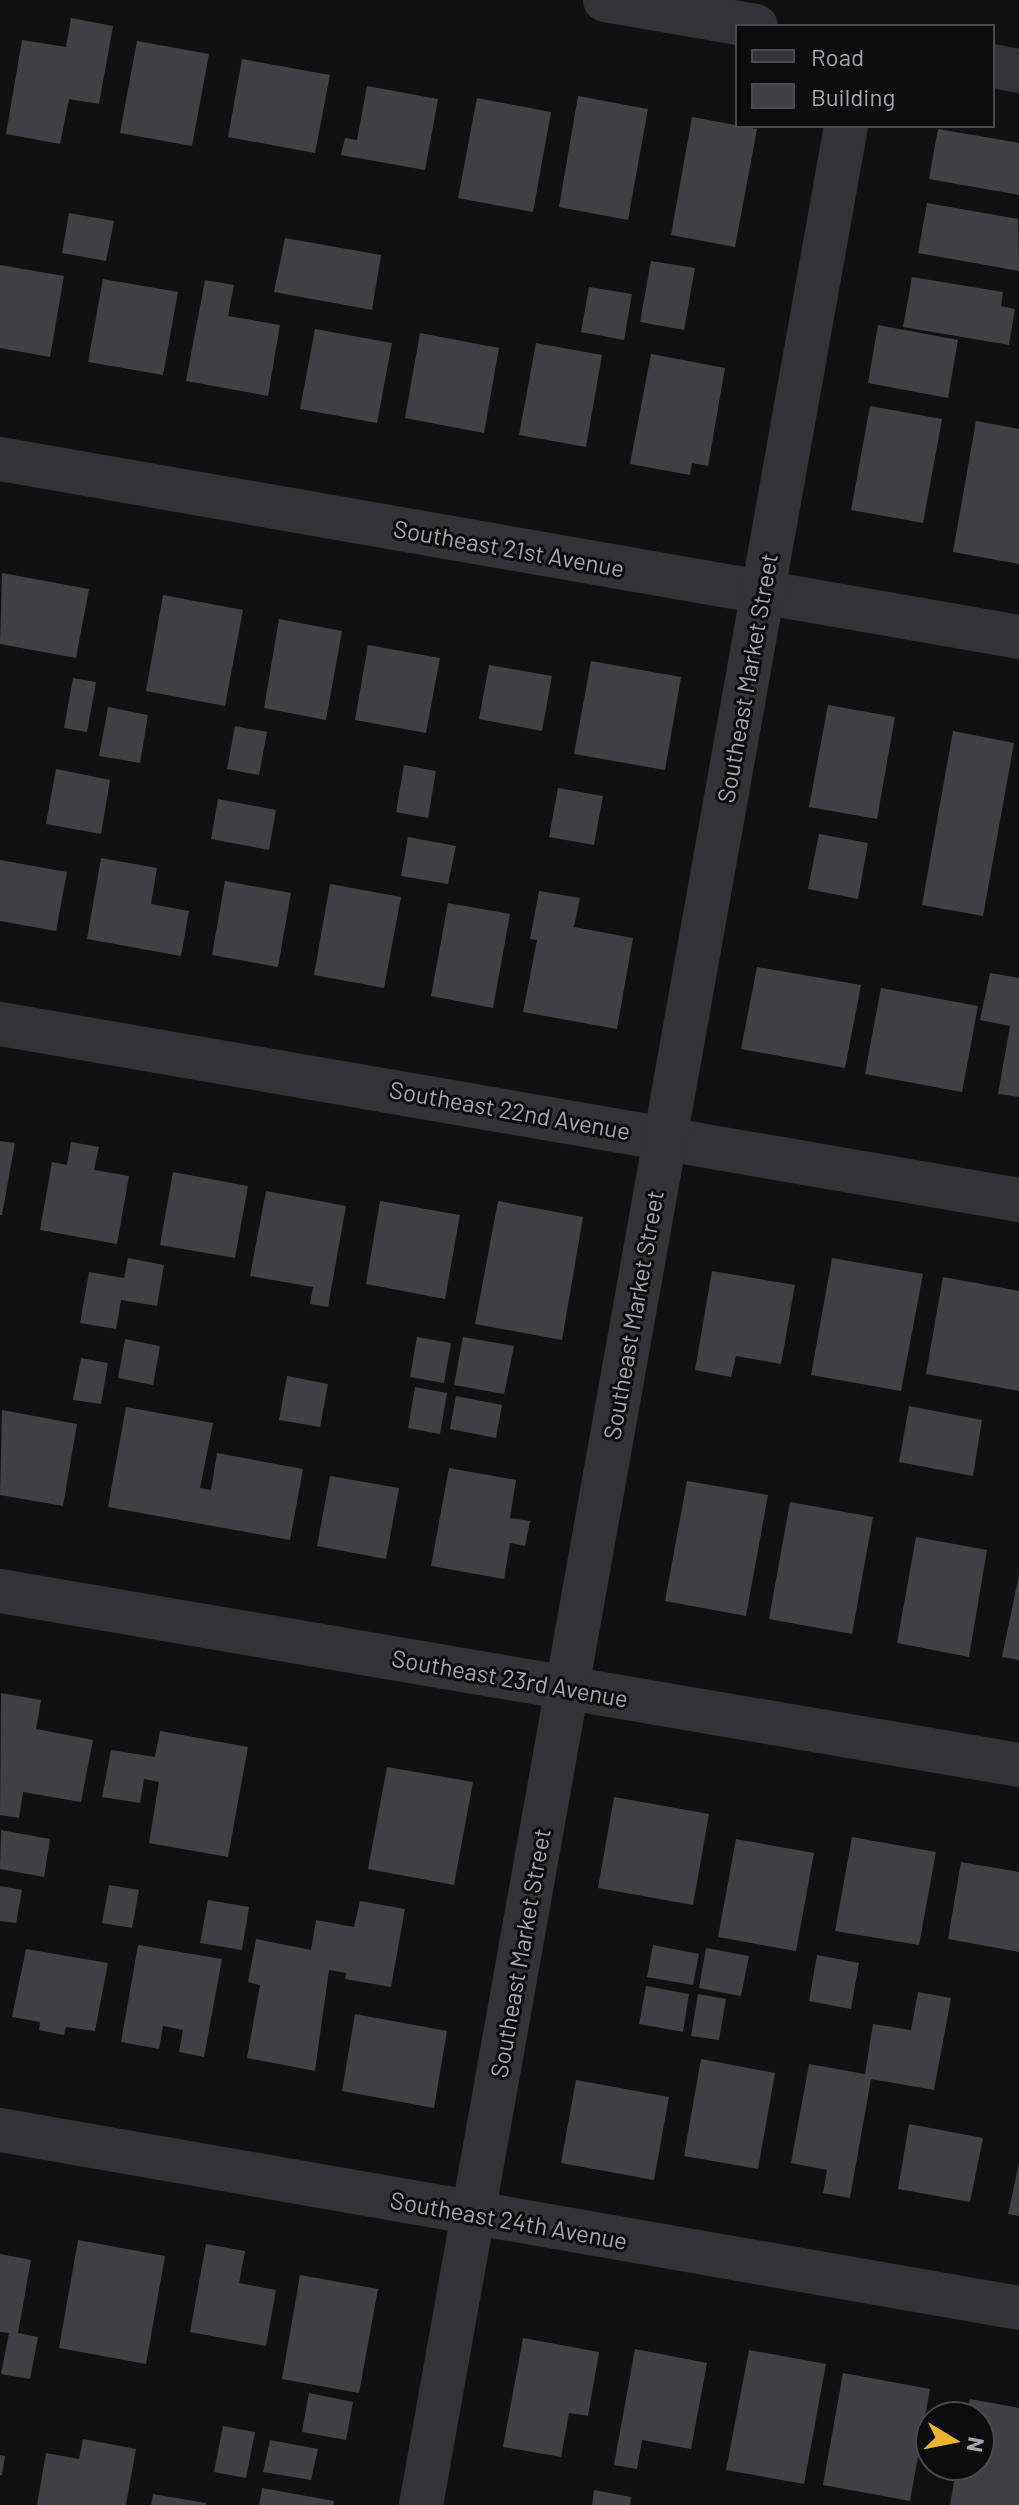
<!DOCTYPE html>
<html>
<head>
<meta charset="utf-8">
<style>
  body { margin:0 }
  #map { position:relative; width:1019px; height:2505px; overflow:hidden; background:#111112; font-family:Barlow,sans-serif }
  div>[style] { position:absolute }
  .building>* { inset:0; background:#404145 }
  .minor>* { height:44px; margin:-22px; padding:0 22px; transform-origin:22px; border-radius:22px; background:#323337 }
  span { translate:-50% -50%; white-space:nowrap; text-align:center; line-height:1.15; -webkit-text-stroke:6px #0c0c0d; paint-order:stroke }
  .street-label { font-size:24px; color:#a3a7b3 }
  .legend { position:absolute; left:735px; top:24px; width:260px; height:104px; box-sizing:border-box; background:#0c0c0d; border:2px solid #484a4f; margin:0; padding:10px 14px; list-style:none; font-size:24px; color:#a3a7b3 }
  .legend li { display:flex; align-items:center; gap:16px; height:40px }
  .legend b { width:40px; border:2px solid #484a4f }
  .north { position:absolute; left:915px; top:2401px; width:80px; height:80px; box-sizing:border-box; background:#0c0c0d; border:2px solid #484a4f; border-radius:50%; rotate:100deg; font-size:22px; font-weight:700; line-height:32px; text-align:center; color:#a3a7b3 }
  .north::after { content:''; display:block; margin:auto; width:28px; height:36px; background:#ebb331; clip-path:polygon(50% 0,100% 100%,50% 72%,0 100%) }
</style>
</head>
<body>
<div id="map">
  <div class="building">
    <div style="clip-path:polygon(71px 18px,113px 26px,99px 104px,69px 99px,60px 144px,6px 134px,22px 40px,66px 47px)"></div>
    <div style="clip-path:polygon(137px 41px,209px 54px,192px 146px,120px 133px)"></div>
    <div style="clip-path:polygon(242px 59px,330px 75px,315px 153px,228px 137px)"></div>
    <div style="clip-path:polygon(367px 86px,438px 99px,425px 170px,341px 155px,345px 138px,357px 140px)"></div>
    <div style="clip-path:polygon(578px 96px,648px 109px,628px 220px,559px 207px)"></div>
    <div style="clip-path:polygon(477px 98px,551px 112px,533px 212px,458px 198px)"></div>
    <div style="clip-path:polygon(692px 117px,757px 129px,735px 247px,671px 235px)"></div>
    <div style="clip-path:polygon(938px 129px,1019px 143px,1019px 195px,929px 179px)"></div>
    <div style="clip-path:polygon(927px 203px,1018px 219px,1019px 271px,918px 253px)"></div>
    <div style="clip-path:polygon(69px 213px,114px 221px,106px 261px,62px 253px)"></div>
    <div style="clip-path:polygon(285px 238px,381px 255px,372px 310px,274px 292px)"></div>
    <div style="clip-path:polygon(651px 261px,695px 268px,684px 330px,640px 322px)"></div>
    <div style="clip-path:polygon(0 265px,64px 276px,50px 357px,0 348px)"></div>
    <div style="clip-path:polygon(912px 277px,1003px 292px,1001px 306px,1015px 309px,1009px 345px,903px 327px)"></div>
    <div style="clip-path:polygon(103px 279px,178px 292px,163px 375px,88px 362px)"></div>
    <div style="clip-path:polygon(205px 280px,234px 285px,228px 316px,280px 325px,268px 396px,186px 381px)"></div>
    <div style="clip-path:polygon(589px 287px,632px 294px,624px 340px,581px 332px)"></div>
    <div style="clip-path:polygon(878px 325px,958px 340px,948px 398px,868px 383px)"></div>
    <div style="clip-path:polygon(315px 329px,392px 343px,377px 423px,300px 409px)"></div>
    <div style="clip-path:polygon(420px 333px,499px 348px,484px 433px,405px 418px)"></div>
    <div style="clip-path:polygon(536px 343px,602px 355px,586px 447px,519px 435px)"></div>
    <div style="clip-path:polygon(651px 354px,725px 368px,708px 466px,692px 463px,690px 475px,630px 464px)"></div>
    <div style="clip-path:polygon(870px 406px,942px 419px,923px 523px,851px 510px)"></div>
    <div style="clip-path:polygon(976px 421px,1019px 429px,1019px 564px,953px 552px)"></div>
    <div style="clip-path:polygon(2px 573px,89px 589px,76px 658px,0 644px)"></div>
    <div style="clip-path:polygon(163px 595px,243px 610px,225px 706px,146px 691px)"></div>
    <div style="clip-path:polygon(279px 619px,342px 631px,326px 720px,264px 708px)"></div>
    <div style="clip-path:polygon(368px 645px,440px 658px,426px 733px,355px 720px)"></div>
    <div style="clip-path:polygon(591px 661px,681px 677px,665px 770px,574px 754px)"></div>
    <div style="clip-path:polygon(489px 665px,552px 676px,542px 731px,479px 719px)"></div>
    <div style="clip-path:polygon(73px 678px,96px 682px,87px 732px,64px 728px)"></div>
    <div style="clip-path:polygon(828px 705px,895px 717px,877px 819px,809px 807px)"></div>
    <div style="clip-path:polygon(108px 707px,148px 715px,140px 763px,99px 756px)"></div>
    <div style="clip-path:polygon(235px 726px,267px 732px,259px 775px,227px 769px)"></div>
    <div style="clip-path:polygon(953px 731px,1014px 743px,983px 916px,922px 905px)"></div>
    <div style="clip-path:polygon(404px 765px,436px 771px,428px 818px,396px 812px)"></div>
    <div style="clip-path:polygon(56px 769px,110px 780px,101px 834px,46px 824px)"></div>
    <div style="clip-path:polygon(558px 788px,603px 796px,594px 845px,549px 837px)"></div>
    <div style="clip-path:polygon(218px 799px,276px 810px,269px 850px,211px 839px)"></div>
    <div style="clip-path:polygon(819px 834px,868px 843px,858px 899px,808px 889px)"></div>
    <div style="clip-path:polygon(408px 837px,456px 846px,448px 884px,401px 876px)"></div>
    <div style="clip-path:polygon(101px 858px,157px 868px,151px 904px,189px 911px,181px 956px,87px 939px)"></div>
    <div style="clip-path:polygon(0 860px,67px 872px,56px 931px,0 921px)"></div>
    <div style="clip-path:polygon(225px 881px,291px 893px,278px 967px,212px 955px)"></div>
    <div style="clip-path:polygon(330px 884px,401px 897px,384px 988px,314px 975px)"></div>
    <div style="clip-path:polygon(539px 891px,580px 898px,574px 927px,633px 938px,617px 1029px,523px 1012px,537px 940px,530px 939px)"></div>
    <div style="clip-path:polygon(448px 903px,510px 914px,493px 1008px,431px 996px)"></div>
    <div style="clip-path:polygon(757px 967px,861px 985px,845px 1068px,741px 1049px)"></div>
    <div style="clip-path:polygon(990px 973px,1019px 978px,1019px 1097px,998px 1094px,1010px 1026px,980px 1020px)"></div>
    <div style="clip-path:polygon(881px 988px,978px 1006px,962px 1092px,865px 1074px)"></div>
    <div style="clip-path:polygon(0 1141px,15px 1143px,2px 1215px,0 1215px)"></div>
    <div style="clip-path:polygon(71px 1142px,99px 1147px,94px 1170px,129px 1176px,117px 1244px,40px 1230px,52px 1162px,67px 1165px)"></div>
    <div style="clip-path:polygon(173px 1172px,248px 1186px,235px 1258px,160px 1245px)"></div>
    <div style="clip-path:polygon(266px 1191px,346px 1206px,328px 1307px,310px 1304px,313px 1287px,250px 1276px)"></div>
    <div style="clip-path:polygon(380px 1201px,460px 1215px,445px 1299px,366px 1284px)"></div>
    <div style="clip-path:polygon(498px 1201px,583px 1217px,562px 1340px,475px 1324px)"></div>
    <div style="clip-path:polygon(128px 1258px,164px 1265px,157px 1306px,121px 1300px,116px 1329px,80px 1323px,89px 1272px,124px 1278px)"></div>
    <div style="clip-path:polygon(832px 1258px,923px 1274px,901px 1391px,811px 1375px)"></div>
    <div style="clip-path:polygon(712px 1271px,795px 1285px,781px 1364px,736px 1356px,731px 1377px,695px 1370px)"></div>
    <div style="clip-path:polygon(943px 1277px,1019px 1291px,1019px 1391px,926px 1374px)"></div>
    <div style="clip-path:polygon(417px 1337px,451px 1343px,444px 1383px,410px 1377px)"></div>
    <div style="clip-path:polygon(463px 1337px,514px 1346px,504px 1394px,454px 1385px)"></div>
    <div style="clip-path:polygon(125px 1339px,160px 1346px,153px 1385px,118px 1378px)"></div>
    <div style="clip-path:polygon(81px 1358px,108px 1363px,101px 1404px,73px 1400px)"></div>
    <div style="clip-path:polygon(287px 1376px,328px 1384px,320px 1427px,279px 1420px)"></div>
    <div style="clip-path:polygon(415px 1387px,447px 1393px,440px 1434px,408px 1428px)"></div>
    <div style="clip-path:polygon(456px 1396px,502px 1405px,496px 1438px,450px 1429px)"></div>
    <div style="clip-path:polygon(909px 1406px,982px 1420px,973px 1476px,899px 1462px)"></div>
    <div style="clip-path:polygon(126px 1407px,213px 1423px,200px 1488px,211px 1490px,217px 1453px,303px 1469px,290px 1540px,108px 1507px)"></div>
    <div style="clip-path:polygon(2px 1410px,77px 1424px,63px 1506px,0 1495px)"></div>
    <div style="clip-path:polygon(449px 1468px,516px 1480px,510px 1518px,530px 1521px,525px 1546px,510px 1543px,504px 1579px,431px 1566px)"></div>
    <div style="clip-path:polygon(330px 1476px,399px 1488px,386px 1559px,317px 1546px)"></div>
    <div style="clip-path:polygon(687px 1481px,768px 1495px,746px 1616px,665px 1601px)"></div>
    <div style="clip-path:polygon(790px 1502px,873px 1517px,852px 1634px,769px 1619px)"></div>
    <div style="clip-path:polygon(916px 1537px,987px 1550px,969px 1657px,897px 1643px)"></div>
    <div style="clip-path:polygon(1019px 1575px,1019px 1660px,1002px 1657px)"></div>
    <div style="clip-path:polygon(1px 1693px,41px 1700px,36px 1729px,93px 1740px,81px 1802px,23px 1792px,19px 1818px,0 1815px)"></div>
    <div style="clip-path:polygon(160px 1731px,248px 1747px,228px 1857px,149px 1843px,159px 1782px,144px 1779px,140px 1803px,102px 1797px,111px 1750px,155px 1757px)"></div>
    <div style="clip-path:polygon(387px 1767px,473px 1782px,454px 1885px,368px 1869px)"></div>
    <div style="clip-path:polygon(614px 1797px,709px 1814px,693px 1905px,598px 1888px)"></div>
    <div style="clip-path:polygon(1px 1830px,50px 1839px,44px 1877px,0 1869px)"></div>
    <div style="clip-path:polygon(852px 1837px,936px 1852px,919px 1945px,835px 1931px)"></div>
    <div style="clip-path:polygon(736px 1839px,814px 1853px,796px 1951px,718px 1937px)"></div>
    <div style="clip-path:polygon(961px 1862px,1019px 1872px,1019px 1952px,948px 1939px)"></div>
    <div style="clip-path:polygon(109px 1885px,139px 1890px,132px 1928px,102px 1923px)"></div>
    <div style="clip-path:polygon(0 1886px,22px 1890px,16px 1923px,0 1921px)"></div>
    <div style="clip-path:polygon(208px 1900px,249px 1907px,242px 1950px,200px 1943px)"></div>
    <div style="clip-path:polygon(360px 1901px,405px 1909px,391px 1987px,345px 1979px,346px 1973px,329px 1970px,315px 2071px,247px 2058px,260px 1985px,248px 1982px,256px 1939px,311px 1950px,316px 1920px,354px 1927px)"></div>
    <div style="clip-path:polygon(138px 1945px,222px 1959px,204px 2057px,179px 2052px,183px 2030px,163px 2026px,159px 2049px,121px 2042px)"></div>
    <div style="clip-path:polygon(653px 1945px,699px 1954px,693px 1985px,647px 1977px)"></div>
    <div style="clip-path:polygon(706px 1948px,749px 1956px,741px 1996px,699px 1988px)"></div>
    <div style="clip-path:polygon(26px 1949px,108px 1963px,95px 2031px,66px 2027px,64px 2035px,39px 2030px,40px 2022px,12px 2017px)"></div>
    <div style="clip-path:polygon(817px 1955px,859px 1963px,851px 2009px,809px 2001px)"></div>
    <div style="clip-path:polygon(646px 1986px,689px 1994px,683px 2032px,639px 2024px)"></div>
    <div style="clip-path:polygon(918px 1992px,951px 1998px,934px 2090px,871px 2079px,850px 2198px,823px 2193px,827px 2170px,791px 2163px,809px 2064px,865px 2074px,873px 2024px,911px 2030px)"></div>
    <div style="clip-path:polygon(698px 1994px,726px 1999px,719px 2040px,691px 2036px)"></div>
    <div style="clip-path:polygon(355px 2014px,447px 2031px,434px 2108px,342px 2091px)"></div>
    <div style="clip-path:polygon(701px 2059px,775px 2073px,758px 2169px,684px 2156px)"></div>
    <div style="clip-path:polygon(576px 2080px,669px 2097px,654px 2180px,561px 2163px)"></div>
    <div style="clip-path:polygon(909px 2124px,983px 2138px,970px 2202px,898px 2189px)"></div>
    <div style="clip-path:polygon(1019px 2163px,1019px 2216px,1008px 2214px)"></div>
    <div style="clip-path:polygon(78px 2240px,165px 2256px,146px 2364px,59px 2348px)"></div>
    <div style="clip-path:polygon(206px 2244px,245px 2251px,239px 2283px,276px 2290px,266px 2346px,190px 2332px)"></div>
    <div style="clip-path:polygon(0 2254px,31px 2260px,18px 2333px,38px 2337px,30px 2379px,1px 2374px,9px 2333px,0 2332px)"></div>
    <div style="clip-path:polygon(300px 2275px,378px 2289px,359px 2393px,282px 2379px)"></div>
    <div style="clip-path:polygon(523px 2338px,599px 2352px,588px 2416px,569px 2413px,561px 2457px,503px 2447px)"></div>
    <div style="clip-path:polygon(635px 2349px,707px 2363px,691px 2449px,642px 2440px,637px 2469px,614px 2465px)"></div>
    <div style="clip-path:polygon(749px 2350px,826px 2364px,804px 2484px,726px 2470px)"></div>
    <div style="clip-path:polygon(843px 2373px,930px 2389px,910px 2501px,823px 2485px)"></div>
    <div style="clip-path:polygon(309px 2393px,353px 2402px,346px 2440px,302px 2432px)"></div>
    <div style="clip-path:polygon(970px 2399px,1019px 2408px,1019px 2505px,950px 2505px,957px 2465px,979px 2465px,979px 2417px,966px 2417px)"></div>
    <div style="clip-path:polygon(223px 2426px,255px 2432px,246px 2478px,214px 2472px)"></div>
    <div style="clip-path:polygon(83px 2439px,136px 2449px,126px 2505px,37px 2505px,46px 2453px,79px 2459px)"></div>
    <div style="clip-path:polygon(270px 2440px,318px 2449px,311px 2480px,263px 2472px)"></div>
    <div style="clip-path:polygon(0 2455px,5px 2456px,2px 2475px,0 2475px)"></div>
    <div style="clip-path:polygon(262px 2488px,334px 2501px,333px 2505px,259px 2505px)"></div>
    <div style="clip-path:polygon(594px 2490px,631px 2497px,630px 2505px,592px 2505px)"></div>
    <div style="clip-path:polygon(153px 2494px,206px 2503px,206px 2505px,151px 2505px)"></div>
  </div>
  <div class="minor">
    <div style="left:605px;top:0;width:153px;rotate:9.8deg"></div>
    <div style="left:993px;top:66px;width:26px;rotate:11deg"></div>
    <div style="left:0;top:459px;width:1034px;rotate:9.91deg"></div>
    <div style="left:0;top:1024px;width:1034px;rotate:9.8deg"></div>
    <div style="left:0;top:1591px;width:1034px;rotate:9.69deg"></div>
    <div style="left:0;top:2130px;width:1034px;rotate:9.91deg"></div>
    <div style="left:421px;top:2505px;width:2417px;rotate:-79.87deg"></div>
  </div>
  <div class="street-label">
    <span style="left:509px;top:548px;rotate:10deg">Southeast 21st Avenue</span>
    <span style="left:747px;top:678px;rotate:-80deg">Southeast Market Street</span>
    <span style="left:510px;top:1110px;rotate:10deg">Southeast 22nd Avenue</span>
    <span style="left:633px;top:1315px;rotate:-80deg">Southeast Market Street</span>
    <span style="left:510px;top:1678px;rotate:10deg">Southeast 23rd Avenue</span>
    <span style="left:520px;top:1953px;rotate:-80deg">Southeast Market Street</span>
    <span style="left:509px;top:2220px;rotate:10deg">Southeast 24th Avenue</span>
  </div>
  <ul class="legend">
  <li><b style="height:10px;background:#323337"></b>Road</li>
  <li><b style="height:22px;background:#404145"></b>Building</li>
  </ul>
  <div class="north">N</div>
</div>
</body>
</html>
